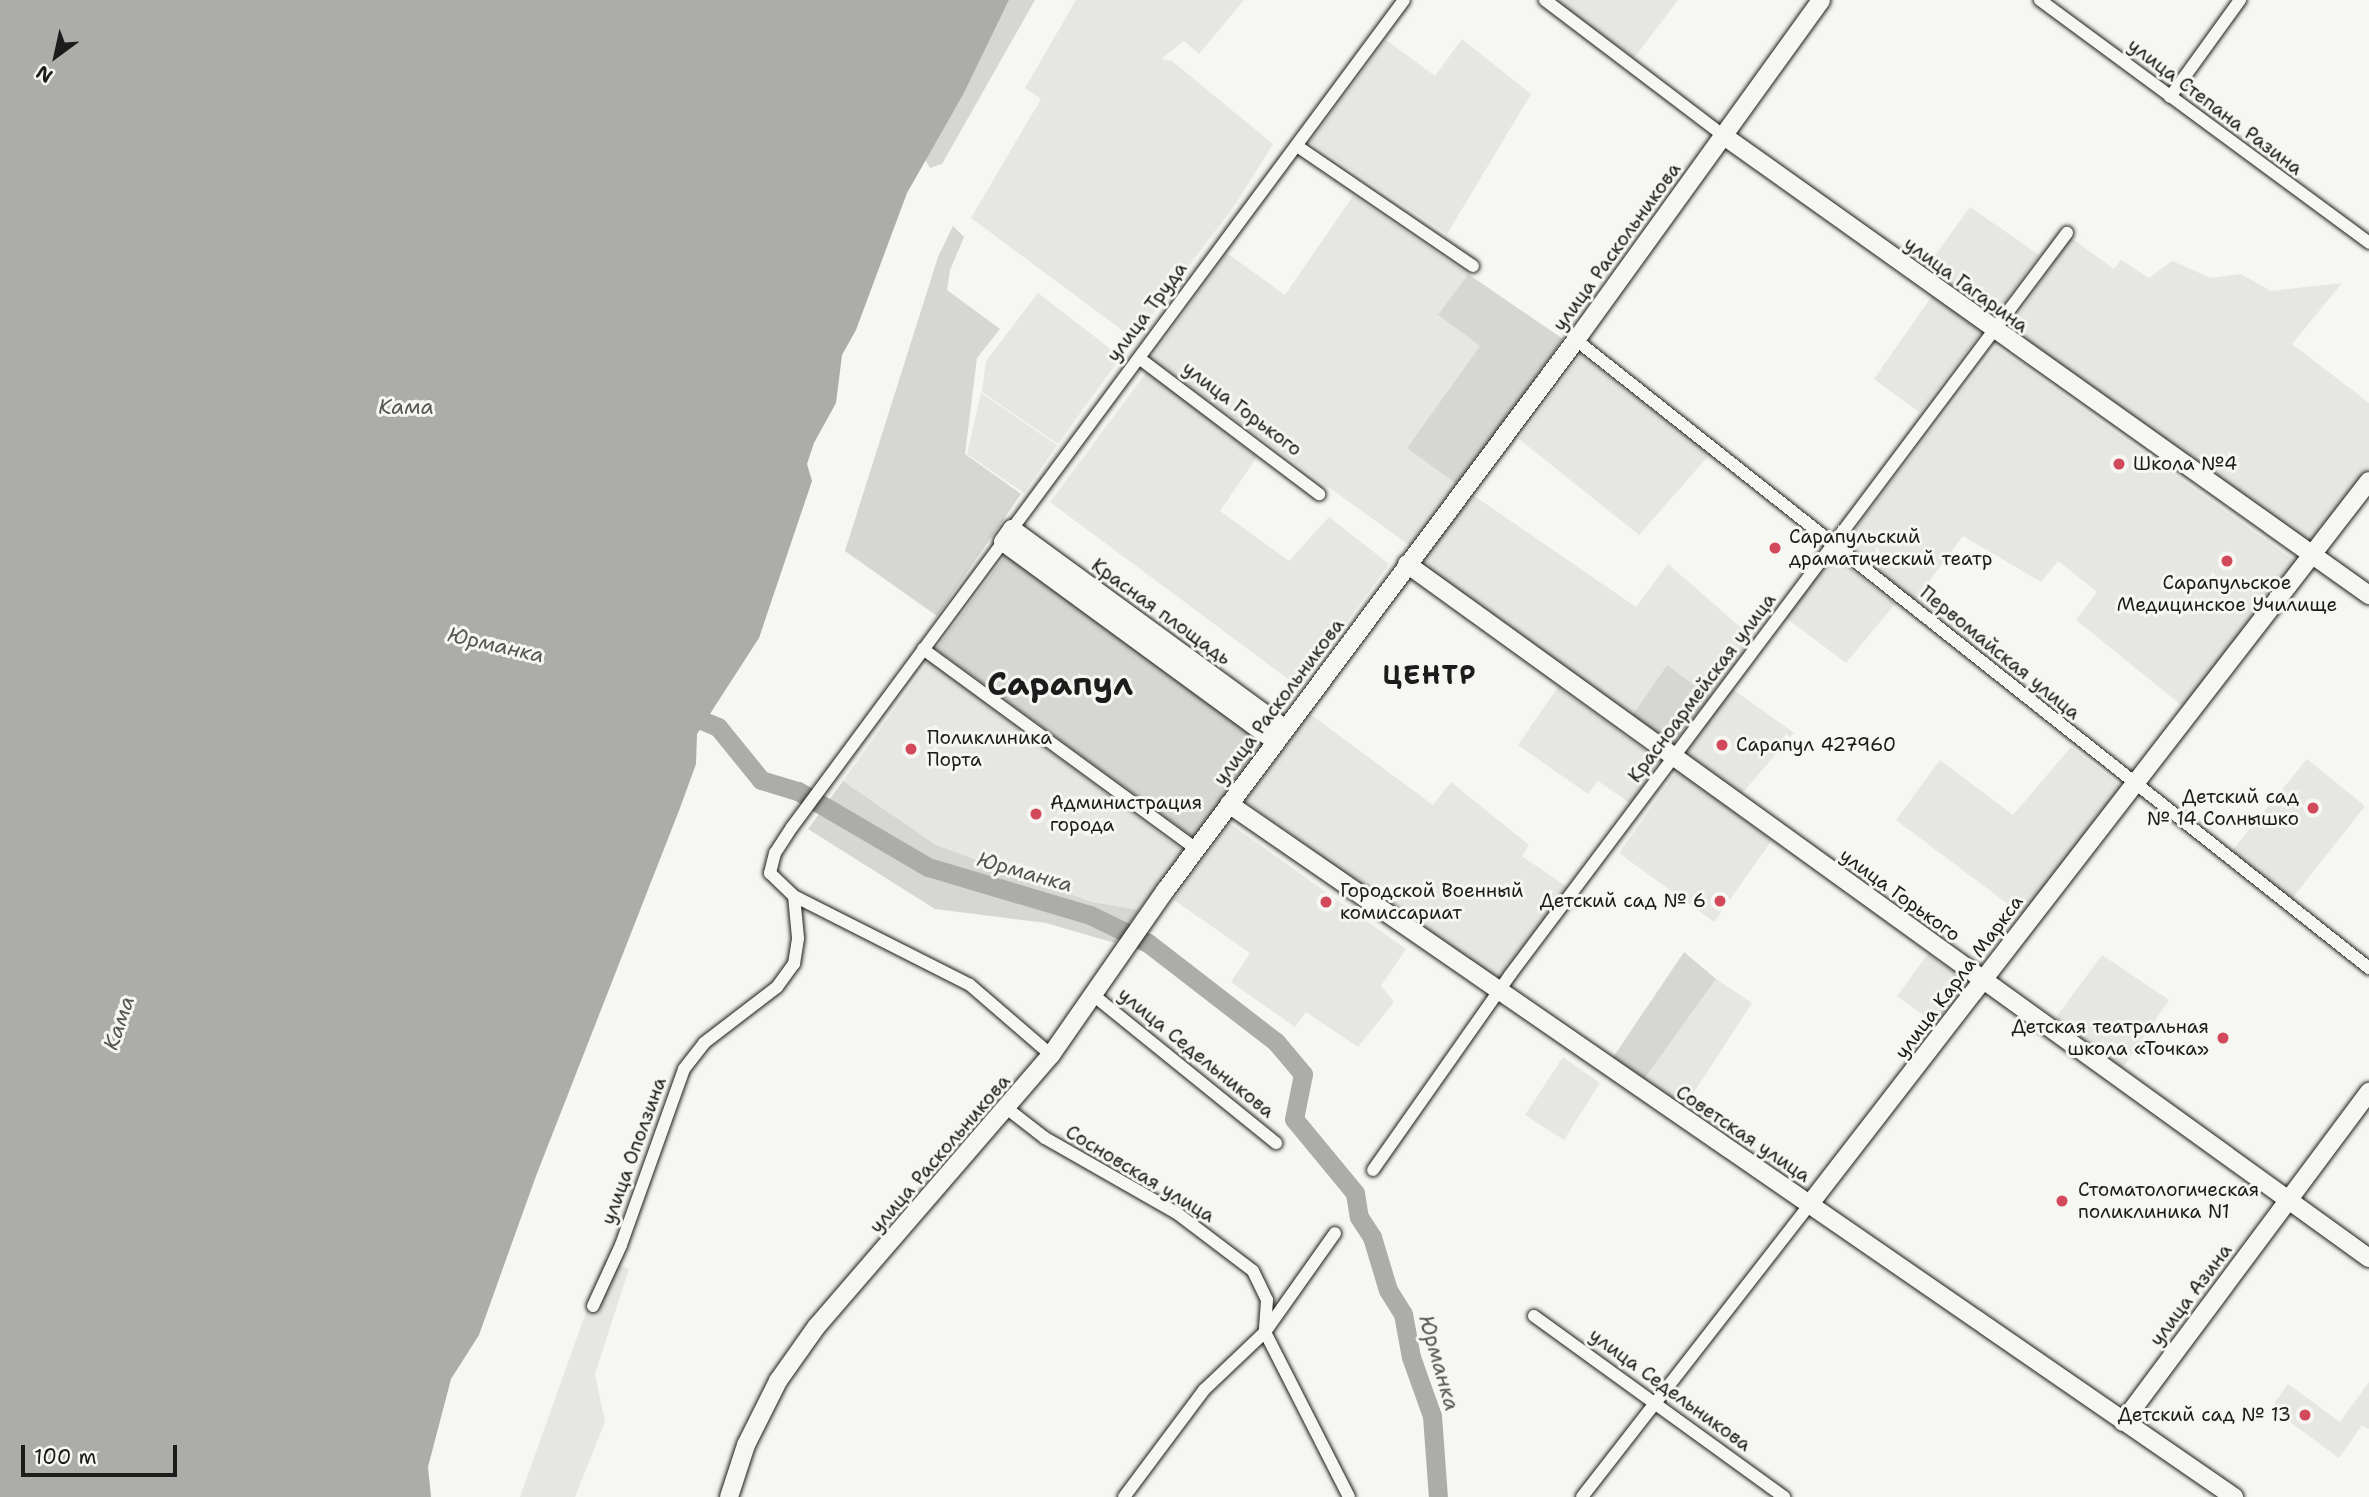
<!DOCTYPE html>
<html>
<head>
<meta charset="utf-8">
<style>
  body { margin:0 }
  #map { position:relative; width:2369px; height:1497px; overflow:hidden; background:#f6f6f2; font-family:"Shantell Sans",sans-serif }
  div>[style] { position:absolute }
  .built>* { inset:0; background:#e6e6e2 }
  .green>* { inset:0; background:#d6d6d2 }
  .water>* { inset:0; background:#acaca9 }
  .river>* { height:19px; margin:-9.5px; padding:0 9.5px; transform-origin:9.5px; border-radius:9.5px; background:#acaca9 }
  .roads { filter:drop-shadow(0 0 2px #1c1c1c) drop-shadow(0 0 2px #1c1c1c) }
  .street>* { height:12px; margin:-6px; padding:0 6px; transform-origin:6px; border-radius:6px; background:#f6f6f2 }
  .secondary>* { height:18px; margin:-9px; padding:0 9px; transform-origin:9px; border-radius:9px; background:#f6f6f2 }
  .dots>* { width:19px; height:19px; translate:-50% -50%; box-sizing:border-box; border:4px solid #f6f6f2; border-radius:50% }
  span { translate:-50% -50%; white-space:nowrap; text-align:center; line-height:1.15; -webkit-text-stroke:6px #f6f6f2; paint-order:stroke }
  .street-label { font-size:19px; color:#1c1c1c }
  .poi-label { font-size:19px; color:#1c1c1c }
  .left { translate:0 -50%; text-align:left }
  .right { translate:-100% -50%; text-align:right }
  .water-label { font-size:21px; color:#565654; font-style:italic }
  .district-label { font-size:26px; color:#1c1c1c; font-weight:700; letter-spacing:2px }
  .town-label { font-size:33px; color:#1c1c1c; font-weight:700 }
  .north { position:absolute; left:21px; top:21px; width:70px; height:70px; -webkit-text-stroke:5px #f6f6f2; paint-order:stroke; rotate:213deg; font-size:19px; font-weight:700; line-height:28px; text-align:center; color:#1c1c1c }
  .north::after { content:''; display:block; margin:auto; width:24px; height:32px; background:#1c1c1c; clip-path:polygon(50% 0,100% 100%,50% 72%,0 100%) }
  .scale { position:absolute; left:21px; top:1445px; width:156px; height:32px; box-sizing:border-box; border:4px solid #1c1c1c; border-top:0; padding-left:9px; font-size:21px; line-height:24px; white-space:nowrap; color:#1c1c1c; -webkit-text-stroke:5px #f6f6f2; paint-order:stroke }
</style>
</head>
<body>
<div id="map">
  <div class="built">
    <div style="clip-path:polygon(1076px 0,1244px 0,1199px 54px,1184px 41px,1161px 59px,1172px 61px,1273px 144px,1237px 202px,1134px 339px,971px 218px,1041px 99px,1025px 88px)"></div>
    <div style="clip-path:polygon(1555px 0,1678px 0,1634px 58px)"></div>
    <div style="clip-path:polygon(1462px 39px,1531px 94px,1447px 234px,1310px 142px,1386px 40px,1435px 76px)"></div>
    <div style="clip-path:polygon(1353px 196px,1468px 274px,1438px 315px,1480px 346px,1407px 448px,1459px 486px,1413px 548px,1151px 359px,1227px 253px,1285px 295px)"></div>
    <div style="clip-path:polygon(1970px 207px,2039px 255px,1990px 322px,1923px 272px)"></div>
    <div style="clip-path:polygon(2071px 238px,2114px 269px,2121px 260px,2149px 278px,2172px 261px,2211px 278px,2241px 274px,2271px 291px,2342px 283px,2292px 344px,2369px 403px,2369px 469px,2310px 543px,2010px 328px)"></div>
    <div style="clip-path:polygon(1038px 293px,1121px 357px,1058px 444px,982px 392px,986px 361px)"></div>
    <div style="clip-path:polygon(1932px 296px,1982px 331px,1919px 412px,1874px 379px)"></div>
    <div style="clip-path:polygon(1996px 347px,2295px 561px,2185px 708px,2076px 620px,2097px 592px,2058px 561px,2041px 582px,1963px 536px,1913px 603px,1843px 545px)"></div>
    <div style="clip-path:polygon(1581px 355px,1710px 454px,1639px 535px,1519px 439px)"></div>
    <div style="clip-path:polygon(1148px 370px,1257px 457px,1220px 511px,1289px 561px,1329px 517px,1389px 564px,1299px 687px,1050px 502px)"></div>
    <div style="clip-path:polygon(981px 393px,1057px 445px,1024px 493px,967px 454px)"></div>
    <div style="clip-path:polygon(1470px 493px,1636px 607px,1668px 564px,1754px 639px,1710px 697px,1667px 665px,1629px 720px,1419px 564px)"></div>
    <div style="clip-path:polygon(1833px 555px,1895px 604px,1846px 663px,1785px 617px)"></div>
    <div style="clip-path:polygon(929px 661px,1183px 851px,1139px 910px,1092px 902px,936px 845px,843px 781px)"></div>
    <div style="clip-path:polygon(1558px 687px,1660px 761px,1631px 804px,1598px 781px,1588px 794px,1518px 745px)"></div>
    <div style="clip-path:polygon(1731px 688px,1794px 733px,1739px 797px,1684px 756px)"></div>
    <div style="clip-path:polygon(1310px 714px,1433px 805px,1451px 782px,1529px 845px,1522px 856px,1570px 889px,1499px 983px,1245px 801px)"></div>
    <div style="clip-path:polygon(2071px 747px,2122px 787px,2024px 916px,1896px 820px,1940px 760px,2013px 815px)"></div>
    <div style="clip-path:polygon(2307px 759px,2365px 806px,2291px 900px,2230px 853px)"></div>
    <div style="clip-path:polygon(1677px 771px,1772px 840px,1714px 922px,1619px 853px)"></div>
    <div style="clip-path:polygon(1229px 823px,1406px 949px,1381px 986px,1394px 1002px,1358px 1047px,1306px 1012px,1295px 1027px,1231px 982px,1250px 953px,1174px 900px)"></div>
    <div style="clip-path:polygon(1928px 954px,1974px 985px,1941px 1028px,1897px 996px)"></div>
    <div style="clip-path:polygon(2102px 955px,2169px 1000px,2121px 1070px,2054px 1020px)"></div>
    <div style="clip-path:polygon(1716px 979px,1752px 1003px,1683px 1109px,1642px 1082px)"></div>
    <div style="clip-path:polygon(1563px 1057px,1600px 1083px,1564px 1140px,1525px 1115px)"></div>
    <div style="clip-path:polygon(605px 1259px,629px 1269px,595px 1374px,605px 1422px,575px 1497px,520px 1497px)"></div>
    <div style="clip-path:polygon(2369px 1382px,2369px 1429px,2362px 1425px,2339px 1458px,2271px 1408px,2288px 1384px,2340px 1422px)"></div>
  </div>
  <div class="green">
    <div style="clip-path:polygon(1009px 0,1035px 0,942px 164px,930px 168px,924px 158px,964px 93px)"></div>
    <div style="clip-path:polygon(953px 226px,964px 237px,950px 270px,947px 290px,1000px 329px,977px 358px,965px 454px,1021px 494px,937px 616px,845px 551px,938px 257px)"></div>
    <div style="clip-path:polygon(1468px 274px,1563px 339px,1459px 486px,1407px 448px,1480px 346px,1438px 315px)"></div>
    <div style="clip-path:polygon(1008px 552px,1266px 742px,1194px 838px,936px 649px)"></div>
    <div style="clip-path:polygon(1667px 665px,1710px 697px,1670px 748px,1629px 720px)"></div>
    <div style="clip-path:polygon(843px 781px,936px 845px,1092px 902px,1139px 910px,1115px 943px,1046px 923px,935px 909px,808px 829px)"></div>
    <div style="clip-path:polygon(1684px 952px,1716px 979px,1642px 1082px,1612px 1059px)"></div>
  </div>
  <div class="water">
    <div style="clip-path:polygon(0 0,1009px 0,964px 93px,907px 193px,856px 330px,842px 355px,836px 403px,814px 443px,807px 464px,812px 481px,759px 638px,697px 734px,696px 764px,680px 808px,536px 1176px,479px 1335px,451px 1379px,428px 1467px,431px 1497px,0 1497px)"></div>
  </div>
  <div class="river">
    <div style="left:680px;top:711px;width:41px;rotate:22.8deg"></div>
    <div style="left:718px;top:727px;width:68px;rotate:50.9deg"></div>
    <div style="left:761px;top:780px;width:39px;rotate:17deg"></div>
    <div style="left:798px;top:791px;width:151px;rotate:30.3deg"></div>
    <div style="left:928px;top:867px;width:169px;rotate:16.5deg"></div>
    <div style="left:1090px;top:915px;width:64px;rotate:25.8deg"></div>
    <div style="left:1148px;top:943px;width:162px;rotate:37.7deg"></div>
    <div style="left:1276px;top:1042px;width:42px;rotate:49.8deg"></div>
    <div style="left:1303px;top:1074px;width:46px;rotate:101.3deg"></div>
    <div style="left:1294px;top:1119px;width:96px;rotate:50.5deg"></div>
    <div style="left:1355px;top:1193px;width:24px;rotate:81deg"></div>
    <div style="left:1359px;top:1217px;width:24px;rotate:57deg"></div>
    <div style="left:1372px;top:1237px;width:55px;rotate:73.2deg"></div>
    <div style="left:1388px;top:1290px;width:28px;rotate:58deg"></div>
    <div style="left:1403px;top:1314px;width:44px;rotate:79.5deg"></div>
    <div style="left:1411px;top:1357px;width:63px;rotate:70.4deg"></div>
    <div style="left:1432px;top:1416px;width:81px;rotate:85.8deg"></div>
  </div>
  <div class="roads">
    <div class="street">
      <div style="left:1545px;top:0;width:225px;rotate:37.2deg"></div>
      <div style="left:2040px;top:0;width:409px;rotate:36.4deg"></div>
      <div style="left:2170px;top:97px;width:120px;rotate:-54.2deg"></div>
      <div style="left:1297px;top:146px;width:213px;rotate:34.3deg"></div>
      <div style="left:1576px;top:340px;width:1012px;rotate:38.38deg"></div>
      <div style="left:1139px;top:358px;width:226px;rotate:37.1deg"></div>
      <div style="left:1012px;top:529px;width:658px;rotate:-53.46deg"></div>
      <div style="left:1003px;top:542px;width:355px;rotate:126.5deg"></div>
      <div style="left:792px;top:827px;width:31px;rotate:123deg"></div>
      <div style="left:775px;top:853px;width:21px;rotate:104deg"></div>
      <div style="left:770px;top:873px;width:33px;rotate:44deg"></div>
      <div style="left:794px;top:896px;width:197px;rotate:26.8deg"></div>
      <div style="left:970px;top:985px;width:107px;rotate:40.8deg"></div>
      <div style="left:923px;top:649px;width:338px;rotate:36.2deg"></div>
      <div style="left:1092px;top:994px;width:237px;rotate:39deg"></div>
      <div style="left:1009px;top:1110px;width:46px;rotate:37.9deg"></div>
      <div style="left:1045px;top:1138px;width:153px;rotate:29.7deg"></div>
      <div style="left:1178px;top:1214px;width:94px;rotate:37.2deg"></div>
      <div style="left:1253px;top:1271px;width:32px;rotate:64deg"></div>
      <div style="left:1267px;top:1300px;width:32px;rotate:94deg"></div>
      <div style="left:1265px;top:1332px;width:185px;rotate:63deg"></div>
      <div style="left:1373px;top:1170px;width:238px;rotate:-54.9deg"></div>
      <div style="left:1510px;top:975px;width:928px;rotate:-53.11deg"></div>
      <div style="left:593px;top:1306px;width:67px;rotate:-65.3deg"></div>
      <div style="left:621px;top:1245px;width:187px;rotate:-70.3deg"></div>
      <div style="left:684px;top:1069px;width:33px;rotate:-52deg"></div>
      <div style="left:704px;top:1043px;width:92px;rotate:-37.5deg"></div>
      <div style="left:777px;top:987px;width:29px;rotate:-54deg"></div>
      <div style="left:794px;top:964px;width:26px;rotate:-81deg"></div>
      <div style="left:798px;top:938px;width:42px;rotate:-95.4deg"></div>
      <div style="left:1534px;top:1316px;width:309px;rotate:35.9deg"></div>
      <div style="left:1124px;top:1497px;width:134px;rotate:-53.2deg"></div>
      <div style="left:1204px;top:1390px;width:84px;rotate:-43.6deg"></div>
      <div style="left:1265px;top:1332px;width:121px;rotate:-54.7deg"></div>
      <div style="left:1582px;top:1497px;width:370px;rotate:-52.1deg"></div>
    </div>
    <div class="secondary">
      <div style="left:1724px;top:136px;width:792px;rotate:35.44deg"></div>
      <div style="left:1407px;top:564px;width:1186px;rotate:35.81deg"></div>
      <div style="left:1275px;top:741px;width:337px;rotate:-143.8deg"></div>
      <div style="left:1003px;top:542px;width:16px;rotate:-55deg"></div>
      <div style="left:1012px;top:529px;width:338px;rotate:36.2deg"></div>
      <div style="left:1229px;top:804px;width:1221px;rotate:34.59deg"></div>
      <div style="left:1809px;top:1205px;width:915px;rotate:-52.28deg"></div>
      <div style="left:2123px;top:1422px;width:412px;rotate:-53.3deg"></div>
      <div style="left:729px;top:1497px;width:55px;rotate:-71.9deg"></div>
      <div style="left:746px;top:1445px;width:72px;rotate:-63.4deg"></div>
      <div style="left:778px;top:1381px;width:67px;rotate:-54.7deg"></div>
      <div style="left:817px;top:1326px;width:358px;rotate:-49.2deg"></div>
      <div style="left:1051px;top:1055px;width:200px;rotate:-55.2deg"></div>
      <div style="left:1165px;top:891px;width:687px;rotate:-53.28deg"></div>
      <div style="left:1576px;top:340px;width:419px;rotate:-54.2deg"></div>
    </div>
  </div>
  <div class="dots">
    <div style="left:2119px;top:464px;background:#d1495b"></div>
    <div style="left:1775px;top:548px;background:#d1495b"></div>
    <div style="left:2227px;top:561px;background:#d1495b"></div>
    <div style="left:1722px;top:745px;background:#d1495b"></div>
    <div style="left:911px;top:749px;background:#d1495b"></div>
    <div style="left:2313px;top:808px;background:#d1495b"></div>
    <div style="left:1036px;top:814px;background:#d1495b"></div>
    <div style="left:1720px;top:901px;background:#d1495b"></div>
    <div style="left:1326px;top:902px;background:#d1495b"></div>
    <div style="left:2223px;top:1038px;background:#d1495b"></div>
    <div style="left:2062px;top:1201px;background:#d1495b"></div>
    <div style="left:2305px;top:1415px;background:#d1495b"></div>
  </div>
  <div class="street-label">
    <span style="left:2215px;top:107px;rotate:37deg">улица Степана Разина</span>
    <span style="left:1617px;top:247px;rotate:-54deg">улица Раскольникова</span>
    <span style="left:1966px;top:285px;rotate:36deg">улица Гагарина</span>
    <span style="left:1147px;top:312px;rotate:-53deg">улица Труда</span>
    <span style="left:1242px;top:409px;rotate:37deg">улица Горького</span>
    <span style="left:1161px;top:612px;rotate:36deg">Красная площадь</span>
    <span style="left:2000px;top:653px;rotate:39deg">Первомайская улица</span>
    <span style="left:1702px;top:688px;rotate:-53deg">Красноармейская улица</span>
    <span style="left:1279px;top:702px;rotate:-53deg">улица Раскольникова</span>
    <span style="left:1900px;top:895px;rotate:36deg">улица Горького</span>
    <span style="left:1959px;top:977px;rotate:-53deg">улица Карла Маркса</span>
    <span style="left:1196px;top:1053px;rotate:39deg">улица Седельникова</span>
    <span style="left:1743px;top:1134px;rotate:34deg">Советская улица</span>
    <span style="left:634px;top:1151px;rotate:-70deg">улица Оползина</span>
    <span style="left:940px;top:1154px;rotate:-49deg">улица Раскольникова</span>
    <span style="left:1140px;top:1174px;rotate:31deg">Сосновская улица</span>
    <span style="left:2191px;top:1295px;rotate:-53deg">улица Азина</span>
    <span style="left:1670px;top:1390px;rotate:36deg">улица Седельникова</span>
  </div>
  <div class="poi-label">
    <span class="left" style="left:2133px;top:464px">Школа №4</span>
    <span class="left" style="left:1789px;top:548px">Сарапульский<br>драматический театр</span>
    <span style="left:2227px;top:594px">Сарапульское<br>Медицинское Училище</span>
    <span class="left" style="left:927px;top:749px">Поликлиника<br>Порта</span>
    <span class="left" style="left:1736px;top:745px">Сарапул 427960</span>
    <span class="right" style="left:2299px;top:808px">Детский сад<br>№ 14 Солнышко</span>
    <span class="left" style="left:1050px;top:814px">Администрация<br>города</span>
    <span class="left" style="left:1340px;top:902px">Городской Военный<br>комиссариат</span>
    <span class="right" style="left:1706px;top:901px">Детский сад № 6</span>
    <span class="right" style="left:2209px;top:1038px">Детская театральная<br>школа «Точка»</span>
    <span class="left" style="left:2078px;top:1201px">Стоматологическая<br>поликлиника N1</span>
    <span class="right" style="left:2291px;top:1415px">Детский сад № 13</span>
  </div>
  <div class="water-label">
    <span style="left:406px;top:407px">Кама</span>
    <span style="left:496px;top:645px;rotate:13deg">Юрманка</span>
    <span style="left:1025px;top:872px;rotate:16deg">Юрманка</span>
    <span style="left:119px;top:1023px;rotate:-71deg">Кама</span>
    <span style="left:1439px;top:1363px;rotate:74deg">Юрманка</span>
  </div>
  <div class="district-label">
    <span style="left:1430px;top:675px">ЦЕНТР</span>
  </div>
  <div class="town-label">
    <span style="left:1060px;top:684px">Сарапул</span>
  </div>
  <div class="north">N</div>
  <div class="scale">100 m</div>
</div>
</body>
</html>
